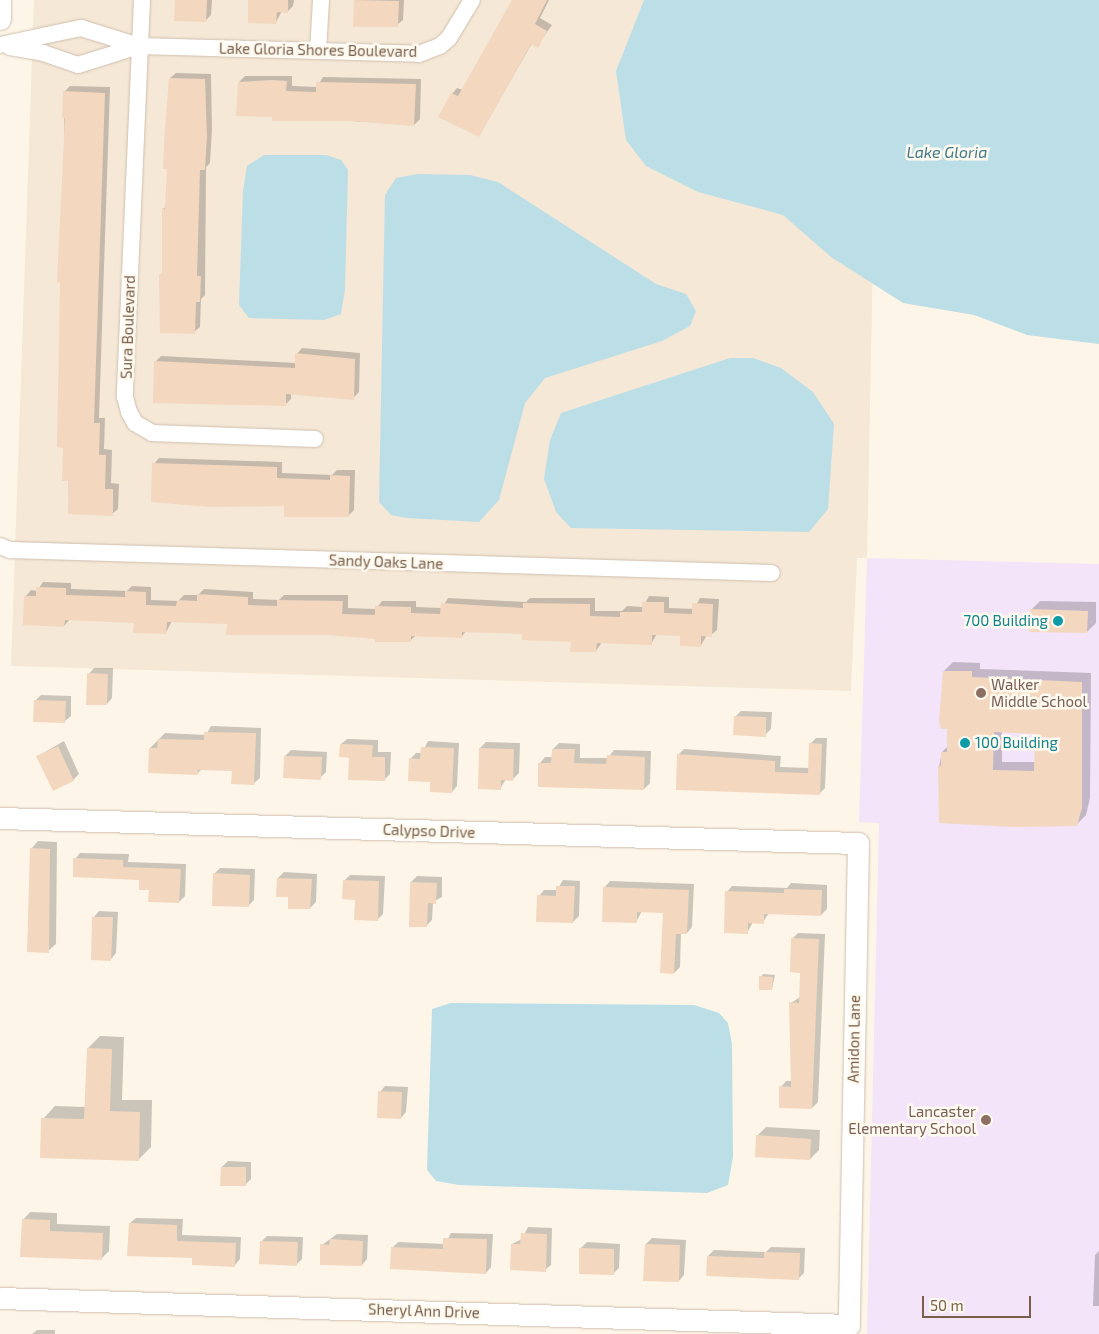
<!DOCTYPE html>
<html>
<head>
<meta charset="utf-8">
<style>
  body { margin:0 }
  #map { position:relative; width:1099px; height:1334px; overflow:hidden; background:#fdf6e8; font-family:"Exo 2",sans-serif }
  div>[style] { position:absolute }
  .residential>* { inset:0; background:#f5e8d6 }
  .education>* { inset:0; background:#f3e4f9 }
  .water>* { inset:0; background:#bcdee7 }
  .shadow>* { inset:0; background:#0003 }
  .building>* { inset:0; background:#f3d7bf }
  .roads { filter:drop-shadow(0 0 1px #cfbead) drop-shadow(0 0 1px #cfbead) }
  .minor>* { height:16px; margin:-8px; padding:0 8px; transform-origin:8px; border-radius:8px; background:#fff }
  .tertiary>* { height:21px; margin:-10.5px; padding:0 10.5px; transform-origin:10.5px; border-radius:10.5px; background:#fff }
  .dots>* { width:14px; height:14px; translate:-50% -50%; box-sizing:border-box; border:2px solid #fffaef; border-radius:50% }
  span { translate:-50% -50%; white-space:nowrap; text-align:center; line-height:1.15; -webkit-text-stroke:5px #fffaef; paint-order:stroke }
  .street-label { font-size:15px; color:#785e4b }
  .culture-label { font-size:15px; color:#0d838f }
  .right { translate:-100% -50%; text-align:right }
  .left { translate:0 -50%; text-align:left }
  .education-label { font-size:15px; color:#785e54 }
  .water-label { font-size:16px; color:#447b8b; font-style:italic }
  .scale { position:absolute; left:922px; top:1296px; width:109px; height:22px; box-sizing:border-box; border:2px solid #785e4b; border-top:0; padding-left:6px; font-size:15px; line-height:18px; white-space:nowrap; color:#785e4b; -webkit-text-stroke:4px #fffaef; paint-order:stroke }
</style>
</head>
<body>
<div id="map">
  <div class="residential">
    <div style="clip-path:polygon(34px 0,878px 0,867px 558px,857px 558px,851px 691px,11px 666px)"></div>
  </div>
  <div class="education">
    <div style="clip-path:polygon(867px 558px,1099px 564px,1099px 1334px,867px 1334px,879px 823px,859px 822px)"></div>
  </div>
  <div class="water">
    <div style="clip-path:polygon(644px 0,1099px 0,1099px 344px,1027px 335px,974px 315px,903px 303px,831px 257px,783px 215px,698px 192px,646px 166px,626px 140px,616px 71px)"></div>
    <div style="clip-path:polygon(264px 155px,326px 155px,341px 160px,348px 170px,345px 289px,341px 314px,324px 320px,249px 318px,239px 305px,243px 191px,247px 166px)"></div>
    <div style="clip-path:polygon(418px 174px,470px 175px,498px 182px,656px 284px,686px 294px,696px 311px,690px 326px,662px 341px,545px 378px,525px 403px,499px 500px,479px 522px,407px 518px,391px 515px,379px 502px,385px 195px,396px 178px)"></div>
    <div style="clip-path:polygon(730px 358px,753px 358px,781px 368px,813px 392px,834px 424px,828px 509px,809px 532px,571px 528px,556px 512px,544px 479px,550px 440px,561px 413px)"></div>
    <div style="clip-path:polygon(451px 1003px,694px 1005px,719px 1013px,728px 1023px,732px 1044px,733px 1157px,728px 1185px,707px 1193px,459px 1185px,436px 1181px,427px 1170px,432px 1009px)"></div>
  </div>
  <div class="shadow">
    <div style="clip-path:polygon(176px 0,212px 0,211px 15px,205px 21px)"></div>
    <div style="clip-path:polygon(250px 0,294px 0,293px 6px,288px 11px,282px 11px,276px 22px)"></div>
    <div style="clip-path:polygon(354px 0,404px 0,403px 20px,397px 25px,354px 26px)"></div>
    <div style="clip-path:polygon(513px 0,549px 0,540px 18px,552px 25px,537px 46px,532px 43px,479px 136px,452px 94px,457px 88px,463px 90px)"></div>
    <div style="clip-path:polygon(176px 73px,211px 74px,212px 129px,210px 163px,206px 167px,205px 295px,201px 299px,200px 327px,194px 332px,160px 275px,163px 272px,163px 209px,167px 206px,170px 78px)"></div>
    <div style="clip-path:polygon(245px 76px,292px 76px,292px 86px,317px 87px,323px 77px,421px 79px,420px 119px,414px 125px,273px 116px,239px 82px)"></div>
    <div style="clip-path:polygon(70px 86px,110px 87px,99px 418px,105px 418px,104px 449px,112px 450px,111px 483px,119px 484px,118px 509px,112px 514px,69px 513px,64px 92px)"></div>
    <div style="clip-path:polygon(302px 348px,360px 353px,359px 392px,353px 398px,291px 393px,291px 399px,285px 405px,155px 362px,161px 356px,296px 363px,297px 354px)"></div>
    <div style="clip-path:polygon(159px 458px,282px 462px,282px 473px,332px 475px,337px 470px,355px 470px,354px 510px,348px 516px,286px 504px,154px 464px)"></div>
    <div style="clip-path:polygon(43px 582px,71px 583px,71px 589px,127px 591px,132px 586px,151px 587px,151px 600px,178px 601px,184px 595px,198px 595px,204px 589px,253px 592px,253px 599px,279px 600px,284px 595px,348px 595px,348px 608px,376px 609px,382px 601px,416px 601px,416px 607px,442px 608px,448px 598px,526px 602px,530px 598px,595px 598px,595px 611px,622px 611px,627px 606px,643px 607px,649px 596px,669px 597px,669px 608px,694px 609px,700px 598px,719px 599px,717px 630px,711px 635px,707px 635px,701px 645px,681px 635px,657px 634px,651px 644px,602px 642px,596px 651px,572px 641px,523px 632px,467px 630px,462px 636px,416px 635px,410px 641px,228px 623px,172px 621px,166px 632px,135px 622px,70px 619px,64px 626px,26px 596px,31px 590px,37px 591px)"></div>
    <div style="clip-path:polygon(1040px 601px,1096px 602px,1096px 623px,1087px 632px,1031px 610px)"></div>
    <div style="clip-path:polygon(evenodd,953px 662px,980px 663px,980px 669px,1091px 673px,1090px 798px,1086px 815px,1076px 825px,939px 767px,942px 752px,948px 746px,944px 671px,953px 662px,1002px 731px,1037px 732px,1035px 762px,1002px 762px,1002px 731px)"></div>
    <div style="clip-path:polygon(94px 668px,113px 668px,112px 698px,107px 704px,89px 674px)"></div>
    <div style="clip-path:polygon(41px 695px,71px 696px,71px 716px,65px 721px,35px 701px)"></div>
    <div style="clip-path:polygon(741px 711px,772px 712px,771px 729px,765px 735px,735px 717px)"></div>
    <div style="clip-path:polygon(211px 726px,261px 728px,260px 778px,254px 783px,233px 770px,202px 769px,198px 773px,150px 748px,165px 733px,206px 735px)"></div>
    <div style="clip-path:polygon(816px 738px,827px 738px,825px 788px,819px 794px,678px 755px,684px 749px,781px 756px,780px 767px,809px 768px,810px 744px)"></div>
    <div style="clip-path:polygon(347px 739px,378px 740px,378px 752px,391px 752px,390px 774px,384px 780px,350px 757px,341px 744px)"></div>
    <div style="clip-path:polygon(64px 741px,79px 774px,73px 780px,38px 756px)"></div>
    <div style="clip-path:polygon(428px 741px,459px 743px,457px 786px,452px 792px,432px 780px,410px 759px,416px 753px,422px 753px)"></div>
    <div style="clip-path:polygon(486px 742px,520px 743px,519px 773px,513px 779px,506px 779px,500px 789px,480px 748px)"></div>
    <div style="clip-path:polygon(559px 743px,580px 744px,580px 758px,608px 758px,614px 750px,651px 751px,650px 783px,644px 789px,540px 763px,545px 757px,552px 757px,553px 749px)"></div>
    <div style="clip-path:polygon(291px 750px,327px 752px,326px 772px,320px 778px,285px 756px)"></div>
    <div style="clip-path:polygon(38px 841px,57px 842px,56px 944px,48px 951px,31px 849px)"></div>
    <div style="clip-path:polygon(80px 853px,129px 854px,128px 862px,186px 864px,185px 896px,179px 902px,150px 889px,140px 878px,75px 859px)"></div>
    <div style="clip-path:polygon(220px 868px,255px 869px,254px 900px,248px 906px,214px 874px)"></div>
    <div style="clip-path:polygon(284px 872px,317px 874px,316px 902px,310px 908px,290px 896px,278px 878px)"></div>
    <div style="clip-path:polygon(350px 875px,385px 876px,383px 914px,377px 920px,344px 881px)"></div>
    <div style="clip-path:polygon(417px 876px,442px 877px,442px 897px,433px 902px,432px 920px,426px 926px,411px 882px)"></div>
    <div style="clip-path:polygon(563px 880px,580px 881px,579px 916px,573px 922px,539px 896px,544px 890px,557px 890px)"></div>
    <div style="clip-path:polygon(610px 881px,694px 884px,692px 927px,687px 933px,681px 933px,680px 967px,674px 973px,664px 912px,642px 911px,636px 922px,605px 887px)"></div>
    <div style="clip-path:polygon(791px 883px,827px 885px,827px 909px,821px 915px,769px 913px,763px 922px,753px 922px,747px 933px,727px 892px,732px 886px,787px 888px)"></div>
    <div style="clip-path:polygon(99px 911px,118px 912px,116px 953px,111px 959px,94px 917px)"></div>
    <div style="clip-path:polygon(798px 933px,825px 934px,818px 1102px,812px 1108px,781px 1087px,786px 1081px,792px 1081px,791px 1003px,800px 997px,801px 972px,792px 939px)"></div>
    <div style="clip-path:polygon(763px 974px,775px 975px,772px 989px,761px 977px)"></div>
    <div style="clip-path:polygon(100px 1036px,124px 1037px,122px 1100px,152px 1100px,151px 1147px,138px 1160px,43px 1119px,55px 1106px,86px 1107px,88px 1048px)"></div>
    <div style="clip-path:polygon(385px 1086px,408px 1087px,406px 1112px,401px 1118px,380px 1092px)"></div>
    <div style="clip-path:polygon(766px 1127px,820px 1130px,819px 1150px,810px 1159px,757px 1136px)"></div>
    <div style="clip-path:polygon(228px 1161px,251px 1162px,251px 1179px,245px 1185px,222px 1167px)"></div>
    <div style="clip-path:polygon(30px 1212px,57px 1213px,57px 1224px,110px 1226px,109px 1251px,101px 1259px,23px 1220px)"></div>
    <div style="clip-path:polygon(136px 1218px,183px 1219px,182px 1235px,241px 1237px,240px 1259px,235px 1265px,194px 1257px,130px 1223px)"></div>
    <div style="clip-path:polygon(528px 1227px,552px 1228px,551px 1265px,545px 1270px,512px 1244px,522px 1239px)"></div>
    <div style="clip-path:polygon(451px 1233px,493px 1234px,491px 1267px,486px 1273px,392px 1248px,398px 1242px,445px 1244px)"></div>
    <div style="clip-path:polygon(337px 1234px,368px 1235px,367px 1259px,362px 1265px,322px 1245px)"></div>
    <div style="clip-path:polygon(267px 1236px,303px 1237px,302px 1259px,297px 1264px,261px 1242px)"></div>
    <div style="clip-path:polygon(652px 1238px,686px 1240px,684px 1275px,679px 1281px,646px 1244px)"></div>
    <div style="clip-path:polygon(587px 1242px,620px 1244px,619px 1268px,613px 1274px,581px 1248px)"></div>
    <div style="clip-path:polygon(771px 1247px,805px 1248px,804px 1273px,798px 1279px,708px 1256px,714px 1250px,766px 1252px)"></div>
    <div style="clip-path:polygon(1099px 1251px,1099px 1306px,1093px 1306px,1095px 1255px)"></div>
    <div style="clip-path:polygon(37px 1330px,55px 1330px,55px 1334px,32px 1334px)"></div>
  </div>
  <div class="building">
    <div style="clip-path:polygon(175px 0,207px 0,206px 22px,174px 21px)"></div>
    <div style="clip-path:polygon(248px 0,288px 0,288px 13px,277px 12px,276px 24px,248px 23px)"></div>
    <div style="clip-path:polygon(354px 0,399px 1px,398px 27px,353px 27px)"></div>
    <div style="clip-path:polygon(512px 0,547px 0,535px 24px,547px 31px,538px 48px,531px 44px,479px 137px,438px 117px,451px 93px,458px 96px)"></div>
    <div style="clip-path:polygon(169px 78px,205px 79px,207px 136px,205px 170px,200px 170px,197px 276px,201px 276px,200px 302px,196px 302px,195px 334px,160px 333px,159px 274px,162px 274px,162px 208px,165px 209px,167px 169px,163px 169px,164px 142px)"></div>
    <div style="clip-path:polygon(273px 80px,287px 81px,286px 91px,316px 92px,316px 82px,416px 84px,414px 126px,351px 121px,272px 121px,272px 117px,236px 116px,238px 82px)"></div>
    <div style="clip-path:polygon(63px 91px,105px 93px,94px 423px,100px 423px,99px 455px,106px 455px,105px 489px,113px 489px,113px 516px,68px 514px,69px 481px,62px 481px,63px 448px,57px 447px,60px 283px,57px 282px,65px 118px,62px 118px)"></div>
    <div style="clip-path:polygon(295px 353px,355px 359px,354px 400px,286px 394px,286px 406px,153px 403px,154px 361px,295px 368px)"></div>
    <div style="clip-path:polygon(152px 463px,277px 467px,277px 478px,330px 480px,330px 475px,350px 476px,349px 517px,284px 517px,284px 506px,211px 507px,151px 502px)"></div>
    <div style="clip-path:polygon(36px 587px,66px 588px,66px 595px,125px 597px,125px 591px,146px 592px,146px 605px,176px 606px,177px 600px,197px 601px,197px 594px,248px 597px,248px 605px,277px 606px,277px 600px,343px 601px,342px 614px,375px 615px,375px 606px,411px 607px,411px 613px,440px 614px,441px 603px,523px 608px,523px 603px,590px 604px,590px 616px,620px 617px,620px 612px,642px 612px,642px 602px,664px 602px,664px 613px,692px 614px,692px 603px,713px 604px,712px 637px,701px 636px,701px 647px,680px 646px,680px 636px,652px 635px,652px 645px,597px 643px,596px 652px,570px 652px,571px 642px,522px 640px,522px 634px,462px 632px,462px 638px,411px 636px,411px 642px,375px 642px,375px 639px,327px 635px,226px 635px,227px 624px,167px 622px,166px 634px,133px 633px,134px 623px,65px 620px,64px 627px,23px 625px,24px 596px,36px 596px)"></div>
    <div style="clip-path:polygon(1030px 609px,1088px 611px,1087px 633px,1029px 632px)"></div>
    <div style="clip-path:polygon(evenodd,943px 671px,972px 671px,972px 677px,1082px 682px,1082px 808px,1077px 826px,1011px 827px,939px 823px,938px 766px,941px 766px,941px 752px,947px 752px,947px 729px,941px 729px,939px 721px,943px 671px,994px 732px,1035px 734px,1034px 771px,993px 770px,994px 732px)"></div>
    <div style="clip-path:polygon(87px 673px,108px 674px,107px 705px,86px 705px)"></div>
    <div style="clip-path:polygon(34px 700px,66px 701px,65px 723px,33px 722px)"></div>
    <div style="clip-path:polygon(734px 716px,766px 717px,766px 737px,733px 735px)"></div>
    <div style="clip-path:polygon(204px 732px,256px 733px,254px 785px,231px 784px,232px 771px,198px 770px,198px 775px,148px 773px,149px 748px,157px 748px,158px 739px,204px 740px)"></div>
    <div style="clip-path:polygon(809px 743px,822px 744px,820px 795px,676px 790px,677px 754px,775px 761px,775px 772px,808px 773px)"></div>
    <div style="clip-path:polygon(340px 744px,373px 745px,372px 757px,385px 757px,385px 781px,348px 780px,349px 758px,339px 757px)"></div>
    <div style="clip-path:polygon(58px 746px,74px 781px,53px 791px,36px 756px)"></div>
    <div style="clip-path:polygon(421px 747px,454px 748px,452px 793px,430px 792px,430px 782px,408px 781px,409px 758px,420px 759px)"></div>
    <div style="clip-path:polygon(479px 748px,514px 749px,513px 781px,501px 780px,501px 790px,478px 789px)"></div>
    <div style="clip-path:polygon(552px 749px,575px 749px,574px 763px,606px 764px,607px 755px,645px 757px,644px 790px,538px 787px,538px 763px,551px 763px)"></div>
    <div style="clip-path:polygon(284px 756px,322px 757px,321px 780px,283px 778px)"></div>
    <div style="clip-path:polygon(30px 848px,50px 849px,49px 953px,27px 952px)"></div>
    <div style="clip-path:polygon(73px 858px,123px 860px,123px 867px,181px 869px,179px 903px,148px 902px,149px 890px,139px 890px,139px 880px,73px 877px)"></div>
    <div style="clip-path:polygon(213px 873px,250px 875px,249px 907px,212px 906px)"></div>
    <div style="clip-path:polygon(277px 878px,312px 879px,310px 909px,288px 909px,288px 897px,276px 897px)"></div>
    <div style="clip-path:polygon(343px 880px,379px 881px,378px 921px,354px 920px,355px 900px,342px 899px)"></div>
    <div style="clip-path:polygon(410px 882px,437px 883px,436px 904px,428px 903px,427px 927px,409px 927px)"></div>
    <div style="clip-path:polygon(556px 886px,575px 886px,573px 923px,536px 922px,537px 895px,556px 896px)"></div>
    <div style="clip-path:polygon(603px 887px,689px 890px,687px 934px,676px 934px,674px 974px,660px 973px,663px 913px,637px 912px,637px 923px,602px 922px)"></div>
    <div style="clip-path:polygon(784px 889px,822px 890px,821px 916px,764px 914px,764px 924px,748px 923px,748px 934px,724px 933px,725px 891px,784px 893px)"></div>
    <div style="clip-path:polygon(92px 917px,113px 917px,111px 961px,91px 960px)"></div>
    <div style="clip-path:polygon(791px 938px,819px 939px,812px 1109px,779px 1108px,779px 1086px,791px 1087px,789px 1002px,799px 1003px,800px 973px,790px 972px)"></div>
    <div style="clip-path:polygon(759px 976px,773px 977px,772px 990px,759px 990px)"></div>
    <div style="clip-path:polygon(87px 1048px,112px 1049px,110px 1111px,140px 1112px,139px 1161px,40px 1158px,41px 1118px,84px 1119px)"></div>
    <div style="clip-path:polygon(378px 1091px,402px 1092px,401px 1119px,377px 1118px)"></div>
    <div style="clip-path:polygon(756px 1135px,811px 1139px,810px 1160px,755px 1157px)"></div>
    <div style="clip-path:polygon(221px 1167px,246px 1167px,246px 1186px,220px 1186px)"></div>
    <div style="clip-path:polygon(22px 1219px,50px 1220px,50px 1231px,103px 1233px,102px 1260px,20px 1257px)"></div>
    <div style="clip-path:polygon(129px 1223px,177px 1225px,177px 1241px,236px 1243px,235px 1267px,192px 1265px,192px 1258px,127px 1256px)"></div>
    <div style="clip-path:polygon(521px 1233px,547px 1234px,546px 1272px,510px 1270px,511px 1244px,520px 1244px)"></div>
    <div style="clip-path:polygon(443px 1238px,487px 1239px,486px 1274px,390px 1269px,391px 1247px,443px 1249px)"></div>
    <div style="clip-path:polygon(330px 1239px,363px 1241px,362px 1266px,320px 1265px,320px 1244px,329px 1245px)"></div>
    <div style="clip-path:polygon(260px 1241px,298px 1242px,297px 1266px,259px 1264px)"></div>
    <div style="clip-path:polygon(645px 1244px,680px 1245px,679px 1282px,643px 1281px)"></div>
    <div style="clip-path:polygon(579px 1248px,614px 1249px,614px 1275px,579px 1274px)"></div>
    <div style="clip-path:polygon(764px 1252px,800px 1253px,799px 1280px,706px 1276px,707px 1256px,764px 1258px)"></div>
  </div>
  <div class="roads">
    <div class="minor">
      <div style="left:142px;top:0;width:397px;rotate:92.5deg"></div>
      <div style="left:125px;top:397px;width:16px;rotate:75deg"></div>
      <div style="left:129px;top:412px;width:13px;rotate:61deg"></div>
      <div style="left:135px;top:423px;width:20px;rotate:30deg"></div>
      <div style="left:152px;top:433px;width:163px;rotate:2.1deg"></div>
      <div style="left:0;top:45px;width:83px;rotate:-11.9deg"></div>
      <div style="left:81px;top:28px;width:61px;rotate:17.2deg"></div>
      <div style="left:139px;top:46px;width:280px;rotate:1.6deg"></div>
      <div style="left:419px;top:54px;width:22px;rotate:-21deg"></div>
      <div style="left:440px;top:46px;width:12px;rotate:-42deg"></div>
      <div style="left:449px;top:38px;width:44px;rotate:-58.8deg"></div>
      <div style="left:10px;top:47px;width:34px;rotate:10deg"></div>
      <div style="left:43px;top:53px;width:37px;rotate:19deg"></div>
      <div style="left:78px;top:65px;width:64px;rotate:-17.3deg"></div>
      <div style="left:318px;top:51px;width:51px;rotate:-86.6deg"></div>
      <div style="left:0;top:546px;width:11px;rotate:22deg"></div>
      <div style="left:10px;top:550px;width:762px;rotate:1.73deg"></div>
    </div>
    <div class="tertiary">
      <div style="left:0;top:19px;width:19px;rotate:-90deg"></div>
      <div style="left:0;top:818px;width:858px;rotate:1.67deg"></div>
      <div style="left:858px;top:843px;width:482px;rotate:91.1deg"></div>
      <div style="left:849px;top:1325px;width:849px;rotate:-178.18deg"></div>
    </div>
  </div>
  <div class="dots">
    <div style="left:1058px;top:621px;background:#0f9aa8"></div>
    <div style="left:981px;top:693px;background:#8d6e63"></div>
    <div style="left:965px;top:743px;background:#0f9aa8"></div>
    <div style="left:986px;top:1120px;background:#8d6e63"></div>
  </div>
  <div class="street-label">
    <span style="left:318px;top:50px;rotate:1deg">Lake Gloria Shores Boulevard</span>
    <span style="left:128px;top:327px;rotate:-88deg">Sura Boulevard</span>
    <span style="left:386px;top:562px;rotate:2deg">Sandy Oaks Lane</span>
    <span style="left:429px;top:831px;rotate:2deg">Calypso Drive</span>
    <span style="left:854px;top:1039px;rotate:-89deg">Amidon Lane</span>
    <span style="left:424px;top:1311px;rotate:2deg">Sheryl Ann Drive</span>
  </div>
  <div class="culture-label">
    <span class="right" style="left:1048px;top:621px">700 Building</span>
    <span class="left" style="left:975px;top:743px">100 Building</span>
  </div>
  <div class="education-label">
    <span class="left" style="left:991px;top:693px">Walker<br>Middle School</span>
    <span class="right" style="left:976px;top:1120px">Lancaster<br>Elementary School</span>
  </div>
  <div class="water-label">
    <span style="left:947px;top:152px">Lake Gloria</span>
  </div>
  <div class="scale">50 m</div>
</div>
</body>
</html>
